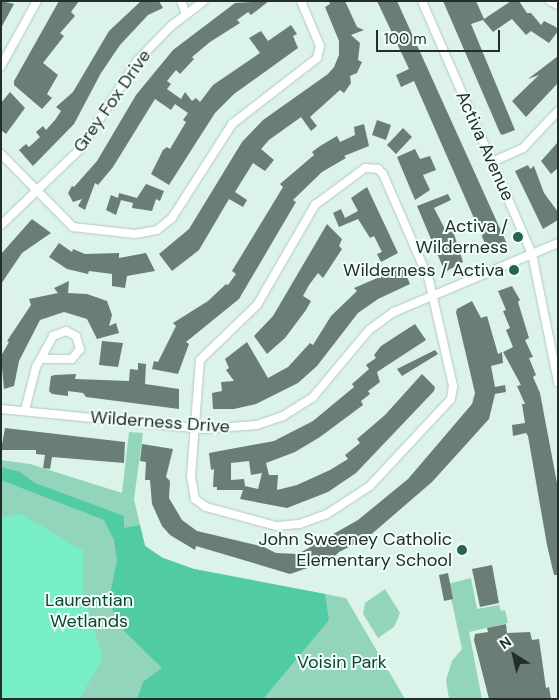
<!DOCTYPE html>
<html>
<head>
<meta charset="utf-8">
<style>
  body { margin:0 }
  #map { position:relative; width:559px; height:700px; overflow:hidden; background:#dcf3e9; font-family:"DM Sans",sans-serif }
  div>[style] { position:absolute }
  .green>* { inset:0; background:#93d5bb }
  .forest>* { inset:0; background:#51cba3 }
  .water>* { inset:0; background:#77eec5 }
  .building>* { inset:0; background:#6a7e76 }
  .roads { filter:drop-shadow(0 0 1px #b3c9bf) drop-shadow(0 0 1px #b3c9bf) }
  .minor>* { height:8px; margin:-4px; padding:0 4px; transform-origin:4px; border-radius:4px; background:#fff }
  .dots>* { width:14px; height:14px; translate:-50% -50%; box-sizing:border-box; border:2px solid #f0fef8; border-radius:50% }
  span { translate:-50% -50%; white-space:nowrap; text-align:center; line-height:1.15; -webkit-text-stroke:4px #f0fef8; paint-order:stroke }
  .street-label { font-size:18px; color:#242d29 }
  .poi-label { font-size:18px; color:#242d29 }
  .right { translate:-100% -50%; text-align:right }
  .park-label { font-size:18px; color:#0d4333 }
  .frame { position:absolute; inset:0; border:2px solid #242d29; pointer-events:none }
  .north { position:absolute; left:489px; top:630px; width:50px; height:50px; -webkit-text-stroke:4px #f0fef8; paint-order:stroke; rotate:325deg; font-size:14px; font-weight:700; line-height:20px; text-align:center; color:#242d29 }
  .north::after { content:''; display:block; margin:auto; width:18px; height:22px; background:#242d29; clip-path:polygon(50% 0,100% 100%,50% 72%,0 100%) }
  .scale { position:absolute; left:376px; top:30px; width:124px; height:22px; box-sizing:border-box; border:2px solid #242d29; border-top:0; padding-left:6px; font-size:15px; line-height:18px; white-space:nowrap; color:#242d29; -webkit-text-stroke:4px #f0fef8; paint-order:stroke }
</style>
</head>
<body>
<div id="map">
  <div class="green">
    <div style="clip-path:polygon(129px 432px,143px 433px,134px 499px,145px 546px,163px 558px,194px 569px,346px 598px,405px 699px,1px 699px,1px 460px,30px 464px,122px 493px)"></div>
    <div style="clip-path:polygon(471px 578px,477px 609px,499px 605px,501px 611px,505px 610px,508px 623px,469px 632px,482px 699px,449px 699px,446px 680px,452px 661px,462px 649px,448px 584px)"></div>
    <div style="clip-path:polygon(385px 589px,400px 613px,394px 627px,378px 638px,363px 614px,365px 603px)"></div>
  </div>
  <div class="forest">
    <div style="clip-path:polygon(1px 467px,20px 472px,35px 483px,124px 516px,124px 528px,140px 525px,145px 546px,163px 558px,194px 569px,325px 594px,329px 620px,263px 699px,137px 699px,143px 682px,162px 668px,117px 624px,109px 599px,117px 560px,114px 540px,104px 520px,1px 480px)"></div>
  </div>
  <div class="water">
    <div style="clip-path:polygon(21px 514px,83px 551px,83px 593px,103px 659px,79px 699px,1px 699px,1px 517px)"></div>
  </div>
  <div class="building">
    <div style="clip-path:polygon(1px 1px,14px 4px,1px 28px)"></div>
    <div style="clip-path:polygon(59px 1px,79px 1px,71px 12px,75px 16px,60px 33px,64px 36px,43px 63px,58px 75px,47px 94px,52px 98px,42px 109px,14px 85px,14px 81px)"></div>
    <div style="clip-path:polygon(141px 1px,159px 1px,163px 8px,148px 15px,120px 45px,101px 73px,74px 124px,33px 166px,19px 150px,26px 144px,29px 147px,40px 137px,36px 132px,43px 126px,46px 130px,55px 120px,61px 111px,56px 107px,73px 92px,109px 31px)"></div>
    <div style="clip-path:polygon(269px 1px,251px 15px,248px 12px,237px 20px,240px 23px,210px 42px,192px 57px,194px 59px,180px 74px,176px 70px,167px 81px,171px 84px,167px 89px,181px 99px,185px 92px,192px 101px,196px 98px,200px 102px,213px 85px,260px 53px,249px 38px,261px 31px,268px 41px,291px 25px,297px 34px,293px 36px,298px 48px,234px 94px,215px 113px,169px 185px,151px 174px,163px 150px,167px 147px,170px 149px,186px 122px,183px 120px,188px 113px,175px 104px,171px 110px,155px 99px,113px 167px,98px 185px,95px 183px,85px 210px,78px 206px,82px 199px,73px 202px,68px 193px,72px 186px,74px 187px,97px 161px,136px 95px,173px 50px,235px 3px)"></div>
    <div style="clip-path:polygon(329px 1px,345px 1px,357px 27px,364px 30px,351px 35px,360px 43px,358px 60px,362px 62px,357px 73px,350px 76px,351px 83px,344px 93px,340px 90px,310px 117px,317px 126px,311px 131px,301px 117px,269px 140px,261px 149px,274px 160px,265px 171px,253px 163px,235px 192px,247px 200px,243px 207px,229px 199px,199px 250px,172px 271px,159px 254px,189px 229px,242px 142px,263px 120px,328px 74px,334px 67px,339px 55px,339px 41px,325px 7px,330px 4px)"></div>
    <div style="clip-path:polygon(377px 1px,397px 1px,507px 244px,487px 248px,414px 81px,401px 87px,396px 75px,409px 69px)"></div>
    <div style="clip-path:polygon(443px 1px,476px 1px,484px 19px,511px 1px,519px 1px,527px 13px,531px 13px,541px 25px,544px 21px,556px 27px,558px 31px,549px 43px,531px 31px,526px 35px,512px 19px,493px 32px,483px 20px,471px 24px,515px 130px,502px 135px,500px 133px)"></div>
    <div style="clip-path:polygon(558px 56px,558px 83px,526px 117px,512px 101px,539px 75px,528px 79px)"></div>
    <div style="clip-path:polygon(10px 92px,25px 108px,6px 134px,1px 130px,1px 103px)"></div>
    <div style="clip-path:polygon(377px 120px,391px 125px,386px 140px,372px 135px)"></div>
    <div style="clip-path:polygon(364px 124px,369px 146px,344px 156px,346px 158px,322px 172px,293px 200px,296px 202px,239px 299px,186px 342px,189px 344px,178px 374px,152px 369px,154px 361px,158px 362px,176px 326px,173px 323px,208px 301px,226px 284px,228px 285px,236px 274px,232px 271px,283px 187px,280px 184px,314px 155px,312px 152px,320px 146px,337px 136px,340px 142px,355px 135px,354px 127px)"></div>
    <div style="clip-path:polygon(403px 128px,412px 137px,396px 154px,387px 145px)"></div>
    <div style="clip-path:polygon(558px 142px,558px 168px,551px 174px,541px 161px)"></div>
    <div style="clip-path:polygon(415px 149px,420px 159px,430px 156px,436px 170px,423px 175px,430px 190px,415px 200px,397px 157px)"></div>
    <div style="clip-path:polygon(528px 165px,530px 169px,534px 166px,544px 193px,558px 212px,558px 220px,543px 229px,515px 171px)"></div>
    <div style="clip-path:polygon(146px 184px,164px 191px,160px 201px,156px 199px,152px 211px,132px 208px,133px 203px,121px 200px,116px 215px,106px 210px,111px 195px,118px 198px,119px 193px,137px 198px)"></div>
    <div style="clip-path:polygon(367px 187px,398px 253px,381px 262px,377px 254px,382px 252px,374px 236px,370px 238px,358px 219px,339px 227px,333px 213px,341px 209px,345px 218px,358px 211px,351px 198px)"></div>
    <div style="clip-path:polygon(448px 194px,451px 200px,434px 208px,447px 233px,453px 231px,463px 262px,445px 272px,417px 206px)"></div>
    <div style="clip-path:polygon(32px 219px,51px 233px,22px 253px,1px 284px,1px 254px)"></div>
    <div style="clip-path:polygon(327px 224px,342px 239px,339px 246px,342px 249px,323px 278px,318px 273px,309px 285px,303px 296px,311px 301px,306px 310px,285px 338px,267px 354px,254px 336px,273px 316px)"></div>
    <div style="clip-path:polygon(59px 243px,72px 252px,73px 249px,85px 254px,119px 253px,119px 258px,146px 253px,155px 271px,127px 276px,125px 288px,112px 286px,112px 274px,89px 271px,88px 274px,67px 269px,49px 257px)"></div>
    <div style="clip-path:polygon(403px 267px,410px 284px,378px 299px,358px 313px,317px 366px,298px 383px,256px 404px,234px 409px,213px 409px,212px 393px,222px 391px,221px 382px,234px 381px,226px 370px,229px 368px,225px 359px,247px 342px,268px 378px,288px 367px,310px 343px,313px 345px,331px 316px,357px 291px,354px 288px)"></div>
    <div style="clip-path:polygon(69px 281px,68px 293px,87px 294px,107px 301px,112px 315px,109px 326px,116px 323px,119px 333px,97px 339px,87px 319px,64px 312px,40px 320px,19px 361px,14px 386px,4px 389px,1px 356px,9px 342px,7px 341px,31px 305px,29px 299px,58px 293px,54px 288px)"></div>
    <div style="clip-path:polygon(512px 286px,520px 300px,518px 302px,529px 338px,525px 340px,533px 357px,529px 358px,536px 375px,533px 377px,540px 393px,557px 483px,558px 575px,554px 575px,547px 545px,528px 436px,526px 433px,513px 436px,512px 425px,525px 423px,522px 404px,525px 404px,517px 386px,521px 385px,503px 352px,513px 347px,506px 330px,510px 328px,503px 311px,506px 310px,498px 291px)"></div>
    <div style="clip-path:polygon(472px 301px,481px 318px,487px 316px,498px 354px,502px 352px,503px 363px,491px 366px,495px 387px,505px 385px,506px 392px,495px 394px,489px 419px,432px 482px,367px 538px,339px 552px,331px 560px,290px 574px,196px 546px,195px 550px,170px 535px,162px 526px,152px 504px,150px 480px,145px 480px,146px 462px,140px 461px,142px 444px,173px 449px,166px 477px,170px 481px,169px 498px,182px 520px,197px 531px,264px 547px,276px 553px,298px 554px,358px 520px,408px 479px,472px 404px,475px 393px,456px 312px,457px 309px)"></div>
    <div style="clip-path:polygon(evenodd,415px 324px,426px 340px,377px 372px,380px 382px,368px 391px,370px 394px,361px 401px,363px 405px,320px 437px,295px 452px,266px 463px,269px 475px,278px 475px,277px 490px,297px 485px,330px 470px,348px 459px,345px 455px,360px 443px,357px 439px,385px 415px,422px 374px,435px 387px,434px 391px,356px 473px,328px 492px,287px 508px,240px 499px,243px 490px,217px 490px,217px 487px,213px 487px,214px 469px,211px 470px,209px 453px,274px 441px,313px 421px,354px 387px,352px 384px,369px 369px,366px 365px,376px 358px,374px 355px,381px 346px,415px 324px,249px 461px,251px 475px,262px 473px,258px 489px,245px 486px,244px 479px,231px 480px,231px 463px,249px 461px)"></div>
    <div style="clip-path:polygon(102px 341px,123px 343px,118px 367px,99px 365px)"></div>
    <div style="clip-path:polygon(435px 350px,438px 354px,402px 376px,397px 369px)"></div>
    <div style="clip-path:polygon(138px 363px,146px 364px,145px 384px,179px 389px,179px 409px,86px 397px,83px 393px,68px 391px,68px 396px,52px 394px,49px 391px,51px 376px,55px 375px,76px 374px,75px 379px,129px 381px,130px 369px,138px 370px)"></div>
    <div style="clip-path:polygon(5px 428px,125px 442px,124px 463px,52px 457px,50px 469px,43px 468px,45px 455px,36px 454px,36px 450px,1px 450px)"></div>
    <div style="clip-path:polygon(492px 565px,499px 603px,480px 607px,472px 569px)"></div>
    <div style="clip-path:polygon(448px 573px,453px 599px,444px 601px,439px 575px)"></div>
    <div style="clip-path:polygon(506px 624px,507px 633px,530px 632px,532px 640px,539px 639px,546px 688px,549px 687px,551px 699px,489px 699px,474px 640px,475px 634px,488px 632px,487px 628px)"></div>
  </div>
  <div class="roads">
    <div class="minor">
      <div style="left:181px;top:1px;width:14px;rotate:69deg"></div>
      <div style="left:422px;top:1px;width:276px;rotate:66.5deg"></div>
      <div style="left:532px;top:254px;width:131px;rotate:78.5deg"></div>
      <div style="left:550px;top:1px;width:9px;rotate:27deg"></div>
      <div style="left:1px;top:66px;width:74px;rotate:-61deg"></div>
      <div style="left:1px;top:154px;width:103px;rotate:45.4deg"></div>
      <div style="left:73px;top:227px;width:62px;rotate:6.4deg"></div>
      <div style="left:135px;top:234px;width:22px;rotate:-10deg"></div>
      <div style="left:157px;top:230px;width:19px;rotate:-39deg"></div>
      <div style="left:172px;top:218px;width:112px;rotate:-57.4deg"></div>
      <div style="left:232px;top:124px;width:108px;rotate:-37.8deg"></div>
      <div style="left:317px;top:58px;width:12px;rotate:-76deg"></div>
      <div style="left:320px;top:46px;width:49px;rotate:-112.9deg"></div>
      <div style="left:492px;top:162px;width:34px;rotate:-24deg"></div>
      <div style="left:523px;top:148px;width:51px;rotate:-46.6deg"></div>
      <div style="left:365px;top:168px;width:13px;rotate:4deg"></div>
      <div style="left:378px;top:169px;width:7px;rotate:45deg"></div>
      <div style="left:383px;top:174px;width:116px;rotate:66.5deg"></div>
      <div style="left:429px;top:280px;width:109px;rotate:77.2deg"></div>
      <div style="left:453px;top:386px;width:13px;rotate:99deg"></div>
      <div style="left:451px;top:399px;width:119px;rotate:133deg"></div>
      <div style="left:370px;top:486px;width:51px;rotate:146.9deg"></div>
      <div style="left:327px;top:514px;width:30px;rotate:160deg"></div>
      <div style="left:299px;top:524px;width:23px;rotate:175deg"></div>
      <div style="left:276px;top:526px;width:73px;rotate:-164.8deg"></div>
      <div style="left:206px;top:507px;width:14px;rotate:-144deg"></div>
      <div style="left:195px;top:499px;width:23px;rotate:-100deg"></div>
      <div style="left:191px;top:476px;width:116px;rotate:-85.6deg"></div>
      <div style="left:200px;top:360px;width:79px;rotate:-44deg"></div>
      <div style="left:257px;top:305px;width:116px;rotate:-59.9deg"></div>
      <div style="left:315px;top:205px;width:62px;rotate:-36.5deg"></div>
      <div style="left:1px;top:225px;width:111px;rotate:-43.9deg"></div>
      <div style="left:81px;top:148px;width:103px;rotate:-57.2deg"></div>
      <div style="left:137px;top:61px;width:49px;rotate:-45.8deg"></div>
      <div style="left:171px;top:26px;width:41px;rotate:-37.1deg"></div>
      <div style="left:1px;top:409px;width:204px;rotate:5.6deg"></div>
      <div style="left:204px;top:429px;width:53px;rotate:-4.3deg"></div>
      <div style="left:257px;top:425px;width:28px;rotate:-19deg"></div>
      <div style="left:283px;top:416px;width:36px;rotate:-32deg"></div>
      <div style="left:313px;top:397px;width:87px;rotate:-50.1deg"></div>
      <div style="left:369px;top:330px;width:31px;rotate:-36deg"></div>
      <div style="left:394px;top:312px;width:178px;rotate:-22.8deg"></div>
      <div style="left:25px;top:410px;width:44px;rotate:-75.7deg"></div>
      <div style="left:36px;top:367px;width:35px;rotate:-61deg"></div>
      <div style="left:53px;top:336px;width:14px;rotate:-21deg"></div>
      <div style="left:66px;top:331px;width:11px;rotate:27deg"></div>
      <div style="left:76px;top:336px;width:14px;rotate:73deg"></div>
      <div style="left:80px;top:349px;width:13px;rotate:129deg"></div>
      <div style="left:72px;top:359px;width:31px;rotate:180deg"></div>
    </div>
  </div>
  <div class="dots">
    <div style="left:518px;top:237px;background:#276450"></div>
    <div style="left:514px;top:270px;background:#276450"></div>
    <div style="left:462px;top:550px;background:#276450"></div>
  </div>
  <div class="street-label">
    <span style="left:112px;top:101px;rotate:-55deg">Grey Fox Drive</span>
    <span style="left:485px;top:146px;rotate:66deg">Activa Avenue</span>
    <span style="left:160px;top:422px;rotate:4deg">Wilderness Drive</span>
  </div>
  <div class="poi-label">
    <span class="right" style="left:508px;top:237px">Activa /<br>Wilderness</span>
    <span class="right" style="left:504px;top:270px">Wilderness / Activa</span>
    <span class="right" style="left:452px;top:550px">John Sweeney Catholic<br>Elementary School</span>
  </div>
  <div class="park-label">
    <span style="left:89px;top:611px">Laurentian<br>Wetlands</span>
    <span style="left:342px;top:662px">Voisin Park</span>
  </div>
  <div class="frame"></div>
  <div class="north">N</div>
  <div class="scale">100 m</div>
</div>
</body>
</html>
